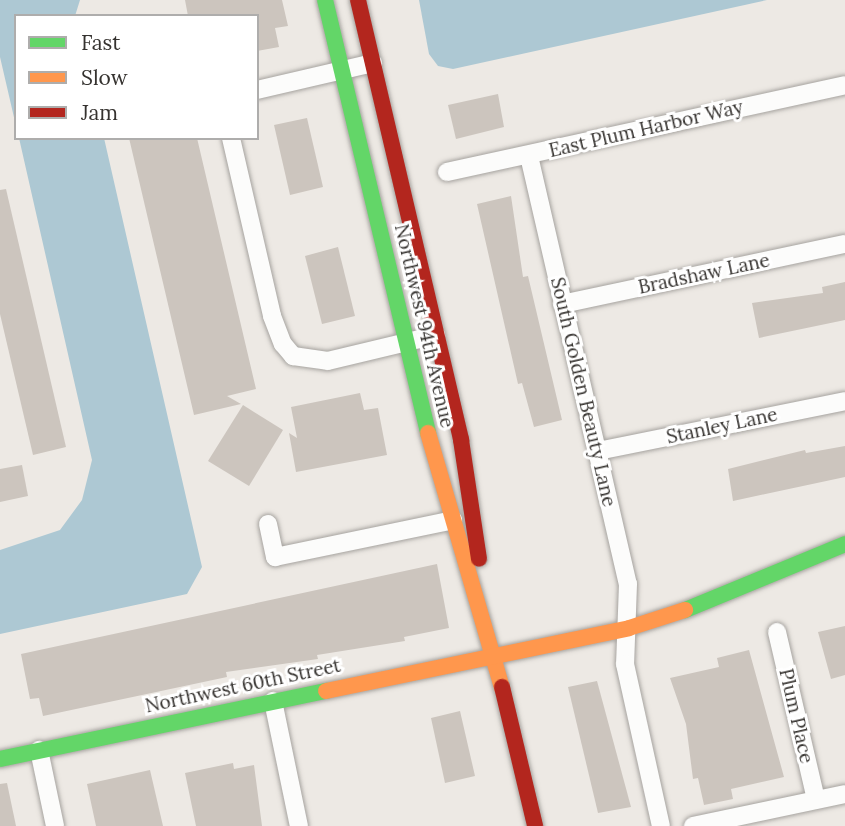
<!DOCTYPE html>
<html>
<head>
<meta charset="utf-8">
<style>
  body { margin:0 }
  #map { position:relative; width:845px; height:826px; overflow:hidden; background:#ede9e4; font-family:Lora,serif }
  div>[style] { position:absolute }
  .water>* { inset:0; background:#adc8d3 }
  .building>* { inset:0; background:#ccc5be }
  .roads { filter:drop-shadow(0 0 2px #a6a39f) drop-shadow(0 0 2px #a6a39f) }
  .street>* { height:18px; margin:-9px; padding:0 9px; transform-origin:9px; border-radius:9px; background:#fcfcfb }
  .fast>* { height:16px; margin:-8px; padding:0 8px; transform-origin:8px; border-radius:8px; background:#63d668 }
  .slow>* { height:16px; margin:-8px; padding:0 8px; transform-origin:8px; border-radius:8px; background:#ff974d }
  .jam>* { height:16px; margin:-8px; padding:0 8px; transform-origin:8px; border-radius:8px; background:#b3261e }
  span { translate:-50% -50%; white-space:nowrap; text-align:center; line-height:1.15; -webkit-text-stroke:6px #fff; paint-order:stroke }
  .street-label { font-size:19px; color:#35322f }
  .legend { position:absolute; left:14px; top:14px; width:245px; height:126px; box-sizing:border-box; background:#fff; border:2px solid #aeadac; margin:0; padding:9px 12px; list-style:none; font-size:21px; color:#35322f }
  .legend li { display:flex; align-items:center; gap:14px; height:35px }
  .legend b { width:35px; border:2px solid #aeadac }
</style>
</head>
<body>
<div id="map">
  <div class="water">
    <div style="clip-path:polygon(0 0,80px 0,75px 16px,16px 16px,16px 126px,0 57px)"></div>
    <div style="clip-path:polygon(419px 0,767px 0,453px 69px,438px 66px,429px 54px)"></div>
    <div style="clip-path:polygon(19px 138px,104px 138px,202px 567px,187px 594px,0 634px,0 550px,60px 530px,82px 500px,92px 460px)"></div>
  </div>
  <div class="building">
    <div style="clip-path:polygon(185px 0,282px 0,288px 26px,275px 28px,279px 47px,257px 51px,257px 16px,188px 16px)"></div>
    <div style="clip-path:polygon(498px 94px,504px 127px,456px 139px,448px 105px)"></div>
    <div style="clip-path:polygon(307px 118px,323px 187px,290px 195px,274px 125px)"></div>
    <div style="clip-path:polygon(129px 138px,197px 138px,256px 389px,227px 396px,241px 404px,194px 415px)"></div>
    <div style="clip-path:polygon(6px 189px,66px 447px,33px 455px,0 314px,0 190px)"></div>
    <div style="clip-path:polygon(511px 196px,523px 277px,528px 276px,562px 420px,534px 427px,522px 383px,518px 384px,477px 204px)"></div>
    <div style="clip-path:polygon(338px 247px,355px 316px,322px 324px,305px 256px)"></div>
    <div style="clip-path:polygon(845px 282px,845px 320px,759px 338px,752px 303px,823px 293px,822px 287px)"></div>
    <div style="clip-path:polygon(360px 393px,364px 410px,378px 408px,387px 455px,296px 472px,289px 433px,297px 438px,291px 407px)"></div>
    <div style="clip-path:polygon(243px 405px,283px 430px,249px 486px,208px 461px)"></div>
    <div style="clip-path:polygon(845px 446px,845px 477px,733px 501px,728px 469px,805px 450px,806px 453px)"></div>
    <div style="clip-path:polygon(22px 465px,28px 496px,0 502px,0 469px)"></div>
    <div style="clip-path:polygon(437px 564px,449px 628px,404px 637px,405px 641px,317px 655px,318px 659px,226px 672px,227px 677px,43px 716px,39px 698px,30px 699px,21px 654px)"></div>
    <div style="clip-path:polygon(845px 626px,845px 675px,831px 679px,818px 632px)"></div>
    <div style="clip-path:polygon(749px 650px,784px 777px,731px 789px,733px 799px,704px 805px,698px 778px,693px 779px,686px 724px,670px 678px,719px 667px,717px 658px)"></div>
    <div style="clip-path:polygon(597px 681px,631px 807px,598px 813px,568px 687px)"></div>
    <div style="clip-path:polygon(460px 711px,475px 776px,445px 783px,431px 718px)"></div>
    <div style="clip-path:polygon(233px 763px,234px 769px,254px 765px,262px 826px,196px 826px,185px 773px)"></div>
    <div style="clip-path:polygon(150px 770px,163px 826px,96px 826px,87px 784px)"></div>
    <div style="clip-path:polygon(7px 783px,16px 826px,0 826px,0 784px)"></div>
  </div>
  <div class="roads">
    <div class="street">
      <div style="left:257px;top:90px;width:119px;rotate:-13.1deg"></div>
      <div style="left:231px;top:138px;width:183px;rotate:77deg"></div>
      <div style="left:272px;top:316px;width:30px;rotate:69deg"></div>
      <div style="left:283px;top:344px;width:16px;rotate:50deg"></div>
      <div style="left:293px;top:356px;width:35px;rotate:8deg"></div>
      <div style="left:328px;top:361px;width:111px;rotate:-13.5deg"></div>
      <div style="left:529px;top:156px;width:439px;rotate:77deg"></div>
      <div style="left:628px;top:584px;width:80px;rotate:92.1deg"></div>
      <div style="left:625px;top:664px;width:166px;rotate:77.5deg"></div>
      <div style="left:447px;top:172px;width:407px;rotate:-12.3deg"></div>
      <div style="left:562px;top:304px;width:289px;rotate:-12deg"></div>
      <div style="left:598px;top:451px;width:252px;rotate:-11.4deg"></div>
      <div style="left:268px;top:524px;width:34px;rotate:78deg"></div>
      <div style="left:275px;top:557px;width:182px;rotate:-11.7deg"></div>
      <div style="left:777px;top:632px;width:172px;rotate:76.9deg"></div>
      <div style="left:273px;top:701px;width:128px;rotate:78.3deg"></div>
      <div style="left:39px;top:750px;width:78px;rotate:78.1deg"></div>
      <div style="left:693px;top:826px;width:155px;rotate:-11.9deg"></div>
    </div>
    <div class="fast">
      <div style="left:325px;top:0;width:445px;rotate:76.6deg"></div>
      <div style="left:685px;top:610px;width:173px;rotate:-22.4deg"></div>
      <div style="left:0;top:759px;width:333px;rotate:-11.8deg"></div>
    </div>
    <div class="slow">
      <div style="left:428px;top:433px;width:265px;rotate:73.8deg"></div>
      <div style="left:326px;top:691px;width:309px;rotate:-11.7deg"></div>
      <div style="left:629px;top:628px;width:59px;rotate:-17.8deg"></div>
    </div>
    <div class="jam">
      <div style="left:358px;top:0;width:452px;rotate:76.8deg"></div>
      <div style="left:461px;top:440px;width:120px;rotate:81.4deg"></div>
      <div style="left:502px;top:687px;width:143px;rotate:76.6deg"></div>
    </div>
  </div>
  <div class="street-label">
    <span style="left:646px;top:129px;rotate:-13deg">East Plum Harbor Way</span>
    <span style="left:704px;top:274px;rotate:-12deg">Bradshaw Lane</span>
    <span style="left:424px;top:326px;rotate:77deg">Northwest 94th Avenue</span>
    <span style="left:583px;top:392px;rotate:77deg">South Golden Beauty Lane</span>
    <span style="left:722px;top:426px;rotate:-12deg">Stanley Lane</span>
    <span style="left:243px;top:686px;rotate:-12deg">Northwest 60th Street</span>
    <span style="left:796px;top:716px;rotate:77deg">Plum Place</span>
  </div>
  <ul class="legend">
  <li><b style="height:9px;background:#63d668"></b>Fast</li>
  <li><b style="height:9px;background:#ff974d"></b>Slow</li>
  <li><b style="height:9px;background:#b3261e"></b>Jam</li>
  </ul>
</div>
</body>
</html>
